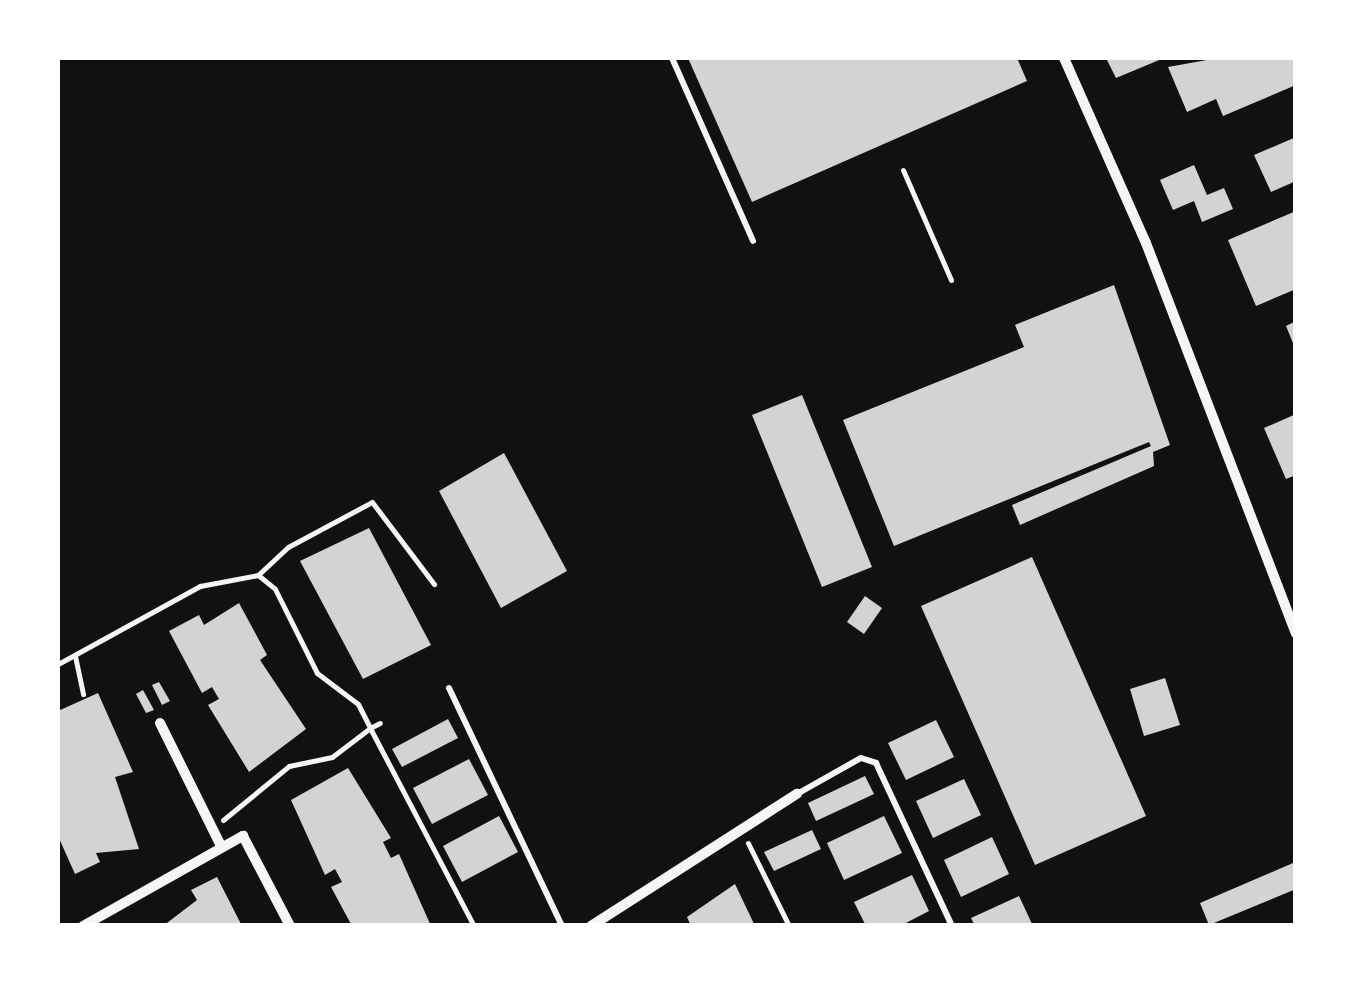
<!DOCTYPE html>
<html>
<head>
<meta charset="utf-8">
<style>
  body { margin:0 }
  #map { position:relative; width:1353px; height:983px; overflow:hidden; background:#111; font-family:"Fira Sans",sans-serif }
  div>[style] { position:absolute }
  .building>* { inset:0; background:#d3d3d3 }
  .path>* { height:5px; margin:-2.5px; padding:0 2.5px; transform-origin:2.5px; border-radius:2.5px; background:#f5f5f5 }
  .service>* { height:6px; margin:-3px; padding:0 3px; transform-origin:3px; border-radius:3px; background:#f5f5f5 }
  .minor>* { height:10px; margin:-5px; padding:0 5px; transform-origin:5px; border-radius:5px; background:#f5f5f5 }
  span { translate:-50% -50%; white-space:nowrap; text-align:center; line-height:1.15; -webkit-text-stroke:10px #fff; paint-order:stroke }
  .frame { position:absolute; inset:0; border:60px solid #fff; pointer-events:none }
</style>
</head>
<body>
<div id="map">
  <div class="building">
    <div style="clip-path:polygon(688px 58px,1017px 58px,1027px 81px,752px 202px)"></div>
    <div style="clip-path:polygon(1106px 58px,1164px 58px,1116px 78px)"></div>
    <div style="clip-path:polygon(1218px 58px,1296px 58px,1296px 85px,1223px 116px,1216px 99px,1187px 112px,1168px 67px)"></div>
    <div style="clip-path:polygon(1296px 137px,1296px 181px,1271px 192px,1254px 155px)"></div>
    <div style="clip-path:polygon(1194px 165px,1207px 195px,1224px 188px,1233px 209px,1202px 222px,1194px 201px,1173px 210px,1160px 180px)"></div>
    <div style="clip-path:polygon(1296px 211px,1296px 289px,1256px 306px,1228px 240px)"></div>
    <div style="clip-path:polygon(1114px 285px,1170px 445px,1153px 452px,1154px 466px,1020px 525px,1012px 505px,1151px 446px,1149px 442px,894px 546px,843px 420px,1024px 347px,1015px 325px)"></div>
    <div style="clip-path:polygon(1296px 321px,1296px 348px,1295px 348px,1286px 326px)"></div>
    <div style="clip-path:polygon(802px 395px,872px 567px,822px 587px,752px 415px)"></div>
    <div style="clip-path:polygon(1296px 414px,1296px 475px,1286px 479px,1264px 428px)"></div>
    <div style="clip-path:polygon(504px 453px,567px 571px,501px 608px,439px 491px)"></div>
    <div style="clip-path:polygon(369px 528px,431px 645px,363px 679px,300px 561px)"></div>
    <div style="clip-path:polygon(1032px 557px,1146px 816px,1035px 865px,921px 606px)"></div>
    <div style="clip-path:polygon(865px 596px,882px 608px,864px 634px,847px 622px)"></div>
    <div style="clip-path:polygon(239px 603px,267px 655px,260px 660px,306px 729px,249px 772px,208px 705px,219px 699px,212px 687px,202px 693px,169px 631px,199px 615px,204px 625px)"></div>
    <div style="clip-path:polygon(1165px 678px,1180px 725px,1144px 736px,1130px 689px)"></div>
    <div style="clip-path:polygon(159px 682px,170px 701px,162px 705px,152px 685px)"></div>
    <div style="clip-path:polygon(143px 690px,154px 710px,146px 713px,136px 694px)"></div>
    <div style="clip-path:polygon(98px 693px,133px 772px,115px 777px,139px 849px,96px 853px,100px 862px,75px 874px,58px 836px,58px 711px)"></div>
    <div style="clip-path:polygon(448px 719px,458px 738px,402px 767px,392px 749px)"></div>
    <div style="clip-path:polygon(936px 720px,954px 757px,906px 780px,888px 743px)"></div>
    <div style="clip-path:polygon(469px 759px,488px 795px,432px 824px,413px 788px)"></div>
    <div style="clip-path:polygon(348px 768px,391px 838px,383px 842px,391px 858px,399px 854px,431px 926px,352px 926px,331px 887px,342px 882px,335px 869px,325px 875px,291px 800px)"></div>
    <div style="clip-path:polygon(865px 776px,874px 794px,816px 821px,808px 803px)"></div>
    <div style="clip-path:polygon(964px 779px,981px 815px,933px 838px,916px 801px)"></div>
    <div style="clip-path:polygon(499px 816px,518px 852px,462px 882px,443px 846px)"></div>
    <div style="clip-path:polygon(884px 816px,902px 853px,844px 880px,827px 843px)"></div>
    <div style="clip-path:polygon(812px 830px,821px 849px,774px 871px,764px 852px)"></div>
    <div style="clip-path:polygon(992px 837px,1009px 874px,961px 897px,944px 860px)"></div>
    <div style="clip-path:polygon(1293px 863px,1296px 889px,1209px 925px,1200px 903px)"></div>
    <div style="clip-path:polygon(912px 875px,929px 911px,900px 926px,866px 926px,854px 902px)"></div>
    <div style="clip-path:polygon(217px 877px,242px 926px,163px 926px,197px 900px,191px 890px)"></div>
    <div style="clip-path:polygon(735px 884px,755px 926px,691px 926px,687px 917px)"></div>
    <div style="clip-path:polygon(1019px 896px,1033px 926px,975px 926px,971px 918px)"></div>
  </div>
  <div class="path">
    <div style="left:903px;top:170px;width:120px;rotate:66.4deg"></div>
    <div style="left:258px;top:575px;width:41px;rotate:-43deg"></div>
    <div style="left:288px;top:547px;width:95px;rotate:-28.2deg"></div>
    <div style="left:372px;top:502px;width:103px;rotate:52.9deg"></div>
    <div style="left:75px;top:656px;width:39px;rotate:78deg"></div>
    <div style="left:58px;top:664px;width:162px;rotate:-28.8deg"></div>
    <div style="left:200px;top:586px;width:59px;rotate:-10.7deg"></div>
    <div style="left:258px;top:575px;width:22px;rotate:39deg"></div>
    <div style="left:275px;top:589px;width:94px;rotate:63.4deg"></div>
    <div style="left:317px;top:673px;width:51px;rotate:37.1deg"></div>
    <div style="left:358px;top:704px;width:27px;rotate:63deg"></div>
    <div style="left:370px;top:728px;width:11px;rotate:-27deg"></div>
    <div style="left:223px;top:820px;width:85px;rotate:-39.3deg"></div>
    <div style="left:289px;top:766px;width:44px;rotate:-11.8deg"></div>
    <div style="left:332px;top:757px;width:48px;rotate:-37.3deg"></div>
    <div style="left:370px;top:728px;width:224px;rotate:62.3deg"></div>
    <div style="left:748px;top:843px;width:93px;rotate:63.7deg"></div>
  </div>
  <div class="service">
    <div style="left:672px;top:58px;width:200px;rotate:66.1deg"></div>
    <div style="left:449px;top:688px;width:263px;rotate:64.6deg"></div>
    <div style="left:797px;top:794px;width:73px;rotate:-29.4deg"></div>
    <div style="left:861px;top:758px;width:16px;rotate:18deg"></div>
    <div style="left:876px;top:763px;width:180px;rotate:65deg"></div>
  </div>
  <div class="minor">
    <div style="left:1064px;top:58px;width:202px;rotate:66.1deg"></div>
    <div style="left:1146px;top:243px;width:418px;rotate:69deg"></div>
    <div style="left:160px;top:723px;width:135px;rotate:63.6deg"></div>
    <div style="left:83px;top:926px;width:184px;rotate:-29.4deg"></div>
    <div style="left:243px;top:836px;width:102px;rotate:62.4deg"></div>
    <div style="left:591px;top:926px;width:245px;rotate:-32.7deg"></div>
  </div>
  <div class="frame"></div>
</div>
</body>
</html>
